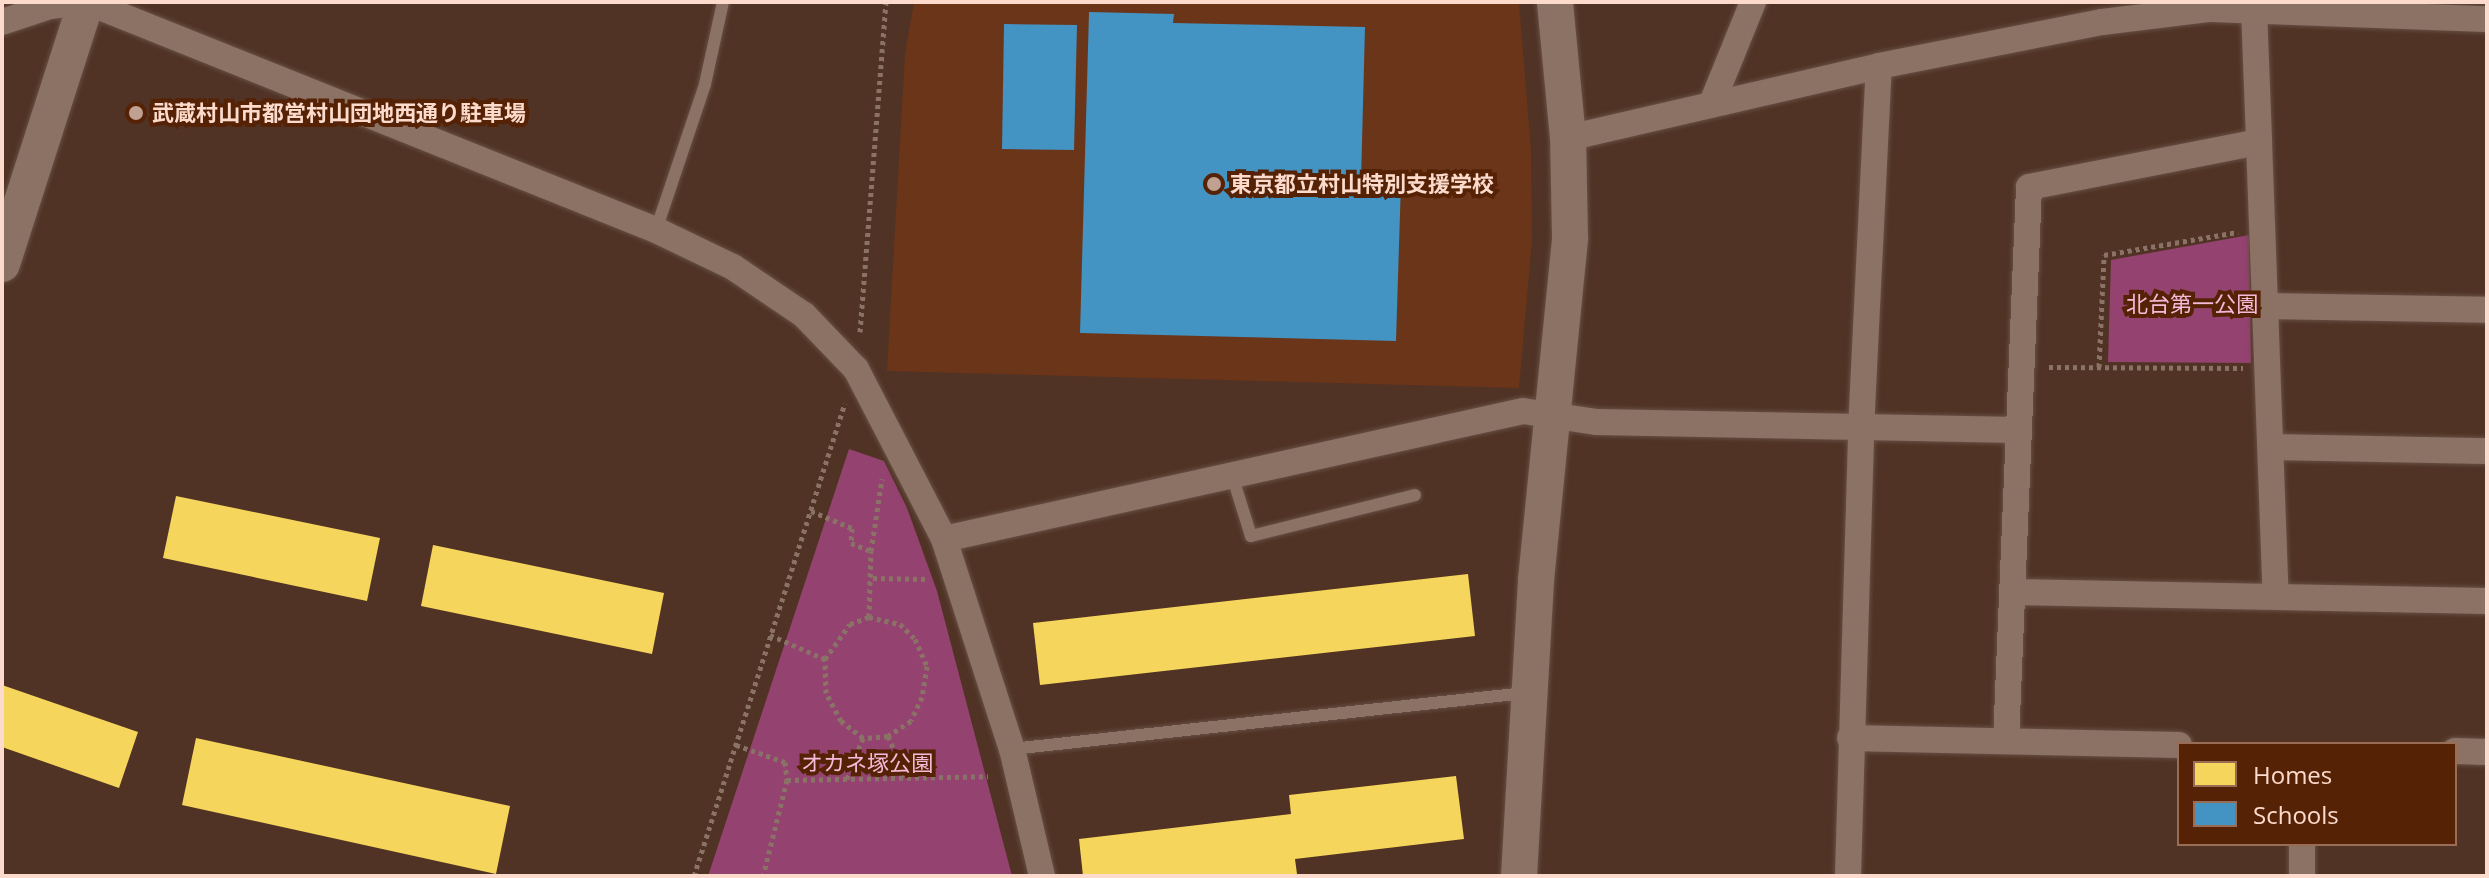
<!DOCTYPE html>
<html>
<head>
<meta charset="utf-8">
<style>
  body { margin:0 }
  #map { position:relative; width:2489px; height:878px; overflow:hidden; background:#503324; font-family:"Open Sans","Noto Sans JP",sans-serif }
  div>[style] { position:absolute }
  .built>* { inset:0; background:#6b3519 }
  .green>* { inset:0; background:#94426f }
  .homes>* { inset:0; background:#f6d55c }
  .schools>* { inset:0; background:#4393c3 }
  .path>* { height:5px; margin-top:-2.5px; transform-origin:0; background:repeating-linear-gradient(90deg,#8a7266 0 4px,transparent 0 8px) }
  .roads { filter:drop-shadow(0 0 2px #664f44) drop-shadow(0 0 2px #664f44) }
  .lane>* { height:12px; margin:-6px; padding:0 6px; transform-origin:6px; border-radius:6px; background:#8c7165 }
  .street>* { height:26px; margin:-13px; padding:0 13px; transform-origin:13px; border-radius:13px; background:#8c7165 }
  .secondary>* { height:36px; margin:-18px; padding:0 18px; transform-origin:18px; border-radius:18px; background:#8c7165 }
  .dots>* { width:22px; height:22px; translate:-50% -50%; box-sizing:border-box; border:4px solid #562206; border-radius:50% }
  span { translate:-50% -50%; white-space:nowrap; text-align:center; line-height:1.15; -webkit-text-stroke:8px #562206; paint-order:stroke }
  .poi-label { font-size:22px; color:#fcdbcc; font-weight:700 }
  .left { translate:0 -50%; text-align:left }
  .park-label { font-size:22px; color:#f4bad9 }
  .frame { position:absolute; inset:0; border:4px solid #fcdbcc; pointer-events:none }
  .legend { position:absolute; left:2177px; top:742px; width:280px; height:104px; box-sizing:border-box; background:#562206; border:2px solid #986c55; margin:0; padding:10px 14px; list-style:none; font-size:24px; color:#fcdbcc }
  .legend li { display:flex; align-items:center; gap:16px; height:40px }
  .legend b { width:40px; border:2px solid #986c55 }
</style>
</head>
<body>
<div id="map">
  <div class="built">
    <div style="clip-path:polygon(914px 2px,1519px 3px,1531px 150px,1532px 240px,1519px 388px,887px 371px,905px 54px)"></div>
  </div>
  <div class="green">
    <div style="clip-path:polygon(2249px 235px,2251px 363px,2108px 362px,2111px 260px)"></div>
    <div style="clip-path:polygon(849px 449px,884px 461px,907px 508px,937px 591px,1012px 876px,708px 876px)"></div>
  </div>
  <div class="homes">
    <div style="clip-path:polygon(176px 496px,380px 538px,367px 601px,163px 558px)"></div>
    <div style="clip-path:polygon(433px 545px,664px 593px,652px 654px,421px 606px)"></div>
    <div style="clip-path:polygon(1468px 574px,1475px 636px,1040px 685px,1033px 623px)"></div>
    <div style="clip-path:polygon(2px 685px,138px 732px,119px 788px,2px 747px)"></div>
    <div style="clip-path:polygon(196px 738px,510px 806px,496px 874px,182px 805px)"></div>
    <div style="clip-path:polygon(1456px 776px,1464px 839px,1295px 859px,1297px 874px,1280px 876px,1083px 876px,1079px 839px,1291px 814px,1289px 795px)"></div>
  </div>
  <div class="schools">
    <div style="clip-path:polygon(1089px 12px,1174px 14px,1173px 23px,1365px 27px,1361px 181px,1401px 182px,1396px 341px,1080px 333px)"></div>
    <div style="clip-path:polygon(1004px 24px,1077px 25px,1074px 150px,1002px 149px)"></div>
  </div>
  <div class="path">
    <div style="left:860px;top:332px;width:331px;rotate:-85.5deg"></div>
    <div style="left:2049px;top:367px;width:194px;rotate:0.3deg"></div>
    <div style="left:2099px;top:367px;width:112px;rotate:-87.4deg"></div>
    <div style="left:2104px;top:255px;width:136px;rotate:-9.7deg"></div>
    <div style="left:811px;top:511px;width:44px;rotate:22.5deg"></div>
    <div style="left:852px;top:528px;width:15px;rotate:94deg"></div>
    <div style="left:851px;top:543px;width:22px;rotate:22deg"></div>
    <div style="left:873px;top:578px;width:55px;rotate:1deg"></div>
    <div style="left:869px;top:617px;width:32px;rotate:13deg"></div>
    <div style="left:900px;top:624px;width:21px;rotate:45deg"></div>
    <div style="left:915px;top:639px;width:30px;rotate:66deg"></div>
    <div style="left:927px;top:666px;width:31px;rotate:99deg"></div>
    <div style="left:922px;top:697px;width:26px;rotate:115deg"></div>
    <div style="left:911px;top:721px;width:27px;rotate:147deg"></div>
    <div style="left:888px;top:736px;width:25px;rotate:175deg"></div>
    <div style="left:863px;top:738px;width:28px;rotate:-142deg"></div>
    <div style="left:841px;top:721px;width:32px;rotate:-118deg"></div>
    <div style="left:826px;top:693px;width:34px;rotate:-92deg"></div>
    <div style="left:825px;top:659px;width:43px;rotate:-54.5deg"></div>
    <div style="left:850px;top:624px;width:20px;rotate:-20deg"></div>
    <div style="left:869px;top:617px;width:66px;rotate:-88.3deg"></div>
    <div style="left:871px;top:551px;width:73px;rotate:-81.3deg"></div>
    <div style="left:770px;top:635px;width:60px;rotate:23.6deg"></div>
    <div style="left:888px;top:736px;width:46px;rotate:66.8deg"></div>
    <div style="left:736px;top:745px;width:52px;rotate:19.1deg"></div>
    <div style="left:785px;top:762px;width:18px;rotate:84deg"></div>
    <div style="left:787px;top:780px;width:99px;rotate:104deg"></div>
    <div style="left:847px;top:779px;width:44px;rotate:-68.7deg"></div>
    <div style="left:787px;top:780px;width:201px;rotate:-1.1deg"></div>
    <div style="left:694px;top:876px;width:496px;rotate:-72.3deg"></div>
  </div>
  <div class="roads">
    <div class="lane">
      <div style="left:656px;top:230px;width:154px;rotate:-71.4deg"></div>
      <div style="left:705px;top:84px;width:84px;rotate:-77.6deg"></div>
      <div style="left:1232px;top:475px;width:64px;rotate:72.7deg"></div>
      <div style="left:1251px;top:536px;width:169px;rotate:-14deg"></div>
      <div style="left:1012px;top:749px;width:516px;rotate:-6.23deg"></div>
    </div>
    <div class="street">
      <div style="left:87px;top:2px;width:613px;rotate:21.84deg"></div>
      <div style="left:656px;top:230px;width:85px;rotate:25.7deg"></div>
      <div style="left:733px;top:267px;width:86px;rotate:34.1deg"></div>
      <div style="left:804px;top:315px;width:75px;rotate:46.1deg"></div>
      <div style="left:856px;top:369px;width:191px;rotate:62.6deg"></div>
      <div style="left:944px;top:539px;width:221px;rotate:72.1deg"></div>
      <div style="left:1012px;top:749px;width:130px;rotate:76.7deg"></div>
      <div style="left:2254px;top:9px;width:133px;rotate:87.8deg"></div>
      <div style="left:2px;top:22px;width:51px;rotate:-18.4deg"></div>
      <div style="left:50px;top:6px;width:33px;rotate:-7deg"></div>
      <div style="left:1712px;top:103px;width:109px;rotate:-67.9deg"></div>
      <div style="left:1568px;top:138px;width:319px;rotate:-13deg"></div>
      <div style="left:1879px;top:66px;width:227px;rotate:-11.2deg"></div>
      <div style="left:2102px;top:22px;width:109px;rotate:-6.9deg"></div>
      <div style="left:2210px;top:9px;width:277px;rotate:2.1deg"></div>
      <div style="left:2265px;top:306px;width:222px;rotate:1deg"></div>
      <div style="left:2272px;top:447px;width:215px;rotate:1.1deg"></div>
      <div style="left:944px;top:539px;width:593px;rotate:-12.47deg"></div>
      <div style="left:1523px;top:411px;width:75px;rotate:8.5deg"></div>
      <div style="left:1597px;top:422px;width:422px;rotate:1.1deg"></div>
      <div style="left:2013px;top:592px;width:474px;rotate:1.1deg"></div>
      <div style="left:1850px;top:738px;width:329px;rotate:1.2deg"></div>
      <div style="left:2006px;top:741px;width:554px;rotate:-87.62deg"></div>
      <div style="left:2029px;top:187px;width:234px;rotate:-11.1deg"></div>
      <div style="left:2259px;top:142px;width:455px;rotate:87.9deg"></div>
      <div style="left:2455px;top:751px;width:32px;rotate:2deg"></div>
      <div style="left:1848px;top:876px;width:446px;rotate:-88.3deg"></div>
      <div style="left:1861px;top:430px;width:364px;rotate:-87.2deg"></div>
      <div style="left:2302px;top:876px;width:32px;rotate:-90deg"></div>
    </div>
    <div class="secondary">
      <div style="left:2px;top:264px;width:275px;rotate:-72.2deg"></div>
      <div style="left:1519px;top:876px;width:296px;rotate:-86.7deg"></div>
      <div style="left:1536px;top:580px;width:344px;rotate:-84.3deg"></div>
      <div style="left:1570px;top:238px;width:100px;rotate:-91.1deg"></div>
      <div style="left:1568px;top:138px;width:137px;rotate:-95.5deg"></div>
    </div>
  </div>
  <div class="dots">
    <div style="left:136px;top:113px;background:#c0a091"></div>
    <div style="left:1214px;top:184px;background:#c0a091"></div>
  </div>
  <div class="poi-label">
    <span class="left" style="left:152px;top:113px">武蔵村山市都営村山団地西通り駐車場</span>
    <span class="left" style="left:1230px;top:184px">東京都立村山特別支援学校</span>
  </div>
  <div class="park-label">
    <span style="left:2192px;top:304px">北台第一公園</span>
    <span style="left:867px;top:763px">オカネ塚公園</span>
  </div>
  <div class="frame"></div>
  <ul class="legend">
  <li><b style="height:22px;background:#f6d55c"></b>Homes</li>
  <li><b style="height:22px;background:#4393c3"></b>Schools</li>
  </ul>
</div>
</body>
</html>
